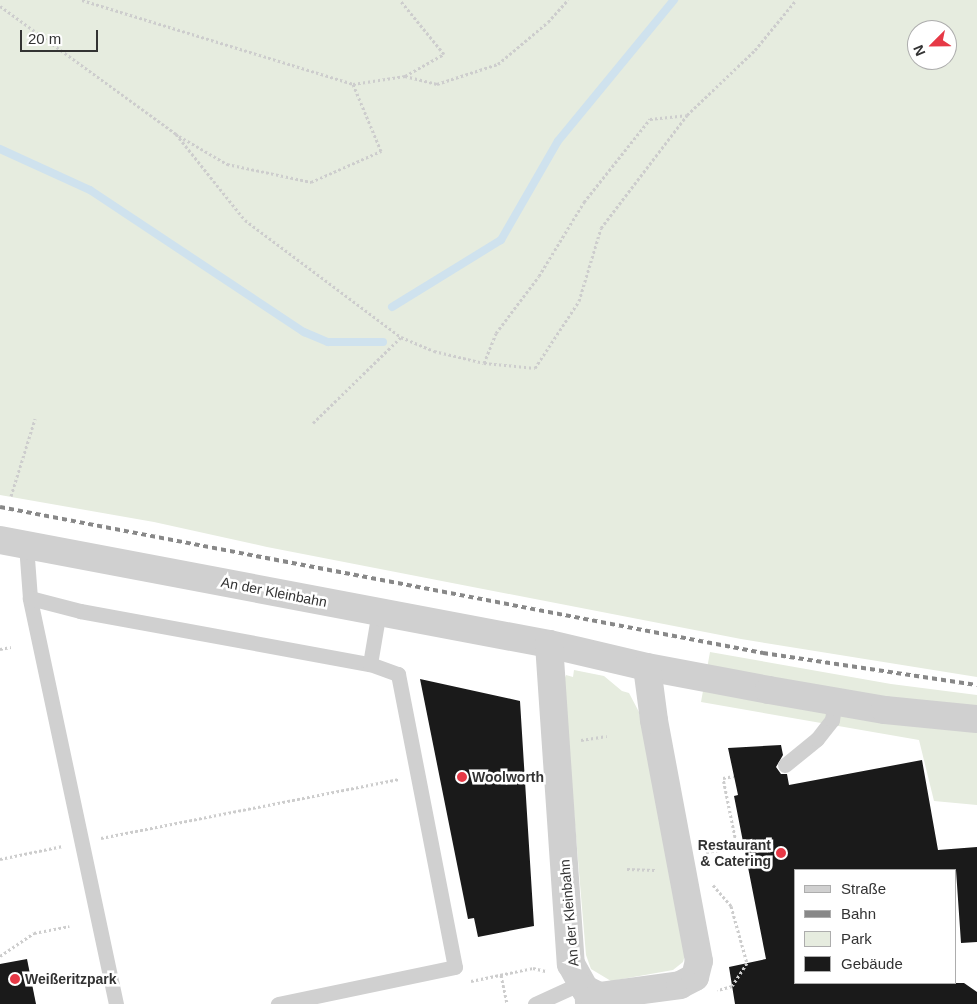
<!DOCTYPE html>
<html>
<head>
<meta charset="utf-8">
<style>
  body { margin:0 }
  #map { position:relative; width:977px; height:1004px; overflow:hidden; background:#fff; font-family:Helvetica,sans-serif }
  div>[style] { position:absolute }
  .green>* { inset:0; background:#e6ecdf }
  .stream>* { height:8px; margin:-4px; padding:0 4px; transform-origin:4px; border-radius:4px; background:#cfe2ee }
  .building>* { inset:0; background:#1a1a1a }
  .path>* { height:3px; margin-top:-1.5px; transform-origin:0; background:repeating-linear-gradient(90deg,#cdcdcd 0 2.5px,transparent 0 5px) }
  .service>* { height:15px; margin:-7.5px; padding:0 7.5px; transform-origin:7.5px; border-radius:7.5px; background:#d0d0d0 }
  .minor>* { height:28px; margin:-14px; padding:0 14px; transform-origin:14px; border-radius:14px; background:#d0d0d0 }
  .rail>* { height:4px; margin-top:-2px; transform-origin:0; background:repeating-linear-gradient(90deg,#888 0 5px,transparent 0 9px) }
  .dots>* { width:14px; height:14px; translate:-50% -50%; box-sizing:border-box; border:2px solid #fff; border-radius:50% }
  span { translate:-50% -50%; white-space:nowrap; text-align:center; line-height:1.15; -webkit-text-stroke:5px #fff; paint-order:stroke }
  .street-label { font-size:14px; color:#333 }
  .poi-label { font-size:14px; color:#333; font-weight:700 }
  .left { translate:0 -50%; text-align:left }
  .right { translate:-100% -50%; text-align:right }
  .legend { position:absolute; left:794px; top:869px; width:162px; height:115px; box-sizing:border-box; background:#fff; border:1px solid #adadad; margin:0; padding:6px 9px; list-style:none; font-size:15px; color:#333 }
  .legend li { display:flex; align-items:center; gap:10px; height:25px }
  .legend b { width:25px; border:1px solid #adadad }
  .north { position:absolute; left:907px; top:20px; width:50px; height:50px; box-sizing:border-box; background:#fff; border:1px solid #adadad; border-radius:50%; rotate:247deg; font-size:14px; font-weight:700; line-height:20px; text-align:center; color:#333 }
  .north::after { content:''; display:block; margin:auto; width:18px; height:22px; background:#e63946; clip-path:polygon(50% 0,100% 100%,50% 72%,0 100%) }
  .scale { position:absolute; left:20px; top:30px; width:78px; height:22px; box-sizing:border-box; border:2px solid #333; border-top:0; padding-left:6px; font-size:15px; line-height:18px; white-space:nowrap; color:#333; -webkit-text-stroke:4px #fff; paint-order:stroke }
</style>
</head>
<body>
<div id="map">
  <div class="green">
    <div style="clip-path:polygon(evenodd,0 0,977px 0,977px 677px,741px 639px,267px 547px,154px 522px,0 495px,0 0,917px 30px,947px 30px,947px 60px,917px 60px,917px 30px)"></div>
    <div style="clip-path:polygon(710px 652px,891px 684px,977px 695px,977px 805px,934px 801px,919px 740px,701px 702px)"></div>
    <div style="clip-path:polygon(574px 670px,604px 676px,622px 691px,629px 693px,639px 712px,686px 952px,683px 962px,673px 970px,611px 981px,591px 969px,586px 955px,563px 682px,566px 675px,573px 677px)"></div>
  </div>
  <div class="stream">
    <div style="left:0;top:149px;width:99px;rotate:24.5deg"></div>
    <div style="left:90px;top:190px;width:257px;rotate:33.6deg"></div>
    <div style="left:304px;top:332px;width:26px;rotate:23deg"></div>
    <div style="left:328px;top:342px;width:55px"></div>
    <div style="left:392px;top:307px;width:128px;rotate:-31.6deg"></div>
    <div style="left:501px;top:240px;width:114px;rotate:-60.1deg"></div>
    <div style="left:558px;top:141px;width:183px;rotate:-50.6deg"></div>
  </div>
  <div class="building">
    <div style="clip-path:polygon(420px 679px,520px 701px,534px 926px,478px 937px,474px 918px,468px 919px)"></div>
    <div style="clip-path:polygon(781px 745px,783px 755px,776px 767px,781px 774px,787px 774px,789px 785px,922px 760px,938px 850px,977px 847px,977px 942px,961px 943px,956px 870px,796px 870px,796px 983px,964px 983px,977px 992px,977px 1004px,735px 1004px,729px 967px,766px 959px,734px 796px,738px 795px,728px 748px)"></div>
    <div style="clip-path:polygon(27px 959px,36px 1004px,0 1004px,0 964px)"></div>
  </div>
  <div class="path">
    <div style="left:82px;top:0;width:284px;rotate:17.2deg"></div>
    <div style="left:0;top:6px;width:218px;rotate:36deg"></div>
    <div style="left:176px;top:134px;width:110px;rotate:51.3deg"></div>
    <div style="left:245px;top:220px;width:195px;rotate:36.9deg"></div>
    <div style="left:401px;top:337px;width:36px;rotate:23deg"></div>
    <div style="left:434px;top:351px;width:51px;rotate:13.5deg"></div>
    <div style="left:484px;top:363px;width:51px;rotate:5.6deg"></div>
    <div style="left:535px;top:368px;width:80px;rotate:-56.7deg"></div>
    <div style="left:579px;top:301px;width:76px;rotate:-73.2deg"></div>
    <div style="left:601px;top:228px;width:142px;rotate:-52.7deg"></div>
    <div style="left:687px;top:115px;width:94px;rotate:-43.7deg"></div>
    <div style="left:755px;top:50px;width:65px;rotate:-50.6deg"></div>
    <div style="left:405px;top:76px;width:33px;rotate:14deg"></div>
    <div style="left:437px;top:84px;width:64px;rotate:-18.2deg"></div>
    <div style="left:498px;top:64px;width:65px;rotate:-40deg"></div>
    <div style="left:548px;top:22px;width:30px;rotate:-48deg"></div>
    <div style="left:179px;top:136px;width:56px;rotate:30.3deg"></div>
    <div style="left:227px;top:164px;width:86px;rotate:12.1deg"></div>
    <div style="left:311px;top:182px;width:77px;rotate:-23.9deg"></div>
    <div style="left:381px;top:151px;width:73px;rotate:-112.7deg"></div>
    <div style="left:353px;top:84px;width:53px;rotate:-8.7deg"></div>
    <div style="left:405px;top:76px;width:45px;rotate:-29.4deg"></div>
    <div style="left:444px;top:54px;width:70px;rotate:-129.2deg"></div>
    <div style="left:484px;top:363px;width:32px;rotate:-68deg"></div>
    <div style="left:496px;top:333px;width:71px;rotate:-53deg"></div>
    <div style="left:539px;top:276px;width:87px;rotate:-58.7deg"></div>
    <div style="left:584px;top:202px;width:106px;rotate:-51.5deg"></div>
    <div style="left:650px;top:119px;width:36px;rotate:-6deg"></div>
    <div style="left:313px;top:423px;width:123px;rotate:-44.3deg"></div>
    <div style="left:11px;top:496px;width:81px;rotate:-72.7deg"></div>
    <div style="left:0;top:649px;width:11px;rotate:-10deg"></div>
    <div style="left:581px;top:740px;width:26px;rotate:-9deg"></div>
    <div style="left:101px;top:838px;width:304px;rotate:-11.2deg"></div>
    <div style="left:706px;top:852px;width:31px;rotate:-9deg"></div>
    <div style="left:737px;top:847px;width:70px;rotate:-101.5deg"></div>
    <div style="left:723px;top:778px;width:11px;rotate:-10deg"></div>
    <div style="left:0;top:859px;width:64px;rotate:-11.7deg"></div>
    <div style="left:627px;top:869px;width:28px;rotate:2deg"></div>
    <div style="left:713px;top:885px;width:28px;rotate:49deg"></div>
    <div style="left:731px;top:906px;width:59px;rotate:74.3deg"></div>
    <div style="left:747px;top:963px;width:27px;rotate:123deg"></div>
    <div style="left:732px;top:986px;width:15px;rotate:164deg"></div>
    <div style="left:0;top:956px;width:41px;rotate:-34.1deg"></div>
    <div style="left:34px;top:933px;width:36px;rotate:-11deg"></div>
    <div style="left:501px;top:975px;width:30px;rotate:78deg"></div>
    <div style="left:471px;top:981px;width:63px;rotate:-11.8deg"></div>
    <div style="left:533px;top:968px;width:13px;rotate:13deg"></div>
  </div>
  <div class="service">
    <div style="left:26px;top:545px;width:53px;rotate:85.7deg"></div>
    <div style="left:370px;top:664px;width:54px;rotate:-80.4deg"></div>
    <div style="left:785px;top:765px;width:41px;rotate:-39.1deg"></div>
    <div style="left:817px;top:739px;width:24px;rotate:-52deg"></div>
    <div style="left:832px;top:720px;width:19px;rotate:-81deg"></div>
    <div style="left:116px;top:1004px;width:415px;rotate:-102deg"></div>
    <div style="left:30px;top:598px;width:52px;rotate:14.6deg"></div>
    <div style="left:80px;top:611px;width:295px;rotate:10.4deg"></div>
    <div style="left:370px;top:664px;width:30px;rotate:20deg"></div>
    <div style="left:398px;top:674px;width:298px;rotate:79deg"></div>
    <div style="left:455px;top:967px;width:181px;rotate:168.2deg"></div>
    <div style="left:535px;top:1004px;width:51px;rotate:-24.5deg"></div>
    <div style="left:581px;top:983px;width:21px;rotate:87deg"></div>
  </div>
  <div class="minor">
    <div style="left:0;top:540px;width:559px;rotate:10.73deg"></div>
    <div style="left:549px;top:644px;width:101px;rotate:13.2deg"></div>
    <div style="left:647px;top:667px;width:124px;rotate:10.7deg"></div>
    <div style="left:769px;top:690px;width:118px;rotate:9.8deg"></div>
    <div style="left:885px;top:710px;width:92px;rotate:5.6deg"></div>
    <div style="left:549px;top:644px;width:321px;rotate:86.1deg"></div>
    <div style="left:571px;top:964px;width:29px;rotate:61deg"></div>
    <div style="left:585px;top:989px;width:16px;rotate:27deg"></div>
    <div style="left:599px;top:996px;width:82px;rotate:-7.7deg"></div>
    <div style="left:680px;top:985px;width:17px;rotate:-28deg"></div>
    <div style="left:695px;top:977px;width:16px;rotate:-76deg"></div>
    <div style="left:699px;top:961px;width:245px;rotate:-100.6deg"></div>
    <div style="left:654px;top:720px;width:53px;rotate:-97.5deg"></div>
  </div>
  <div class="rail">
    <div style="left:0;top:507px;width:777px;rotate:10.83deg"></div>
    <div style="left:763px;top:653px;width:216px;rotate:8.5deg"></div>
  </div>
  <div class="dots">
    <div style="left:462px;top:777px;background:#e63946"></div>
    <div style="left:781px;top:853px;background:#e63946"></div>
    <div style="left:15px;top:979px;background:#e63946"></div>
  </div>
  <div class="street-label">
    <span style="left:274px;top:592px;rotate:11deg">An der Kleinbahn</span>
    <span style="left:569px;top:913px;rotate:-95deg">An der Kleinbahn</span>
  </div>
  <div class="poi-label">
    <span class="left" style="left:472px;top:777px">Woolworth</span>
    <span class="right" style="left:771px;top:853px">Restaurant<br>&amp; Catering</span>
    <span class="left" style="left:25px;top:979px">Weißeritzpark</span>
  </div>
  <ul class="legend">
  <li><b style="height:6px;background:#d0d0d0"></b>Straße</li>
  <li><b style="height:6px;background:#888"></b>Bahn</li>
  <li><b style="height:14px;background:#e6ecdf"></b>Park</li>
  <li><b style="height:14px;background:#1a1a1a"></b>Gebäude</li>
  </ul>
  <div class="north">N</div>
  <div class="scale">20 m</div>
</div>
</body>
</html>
